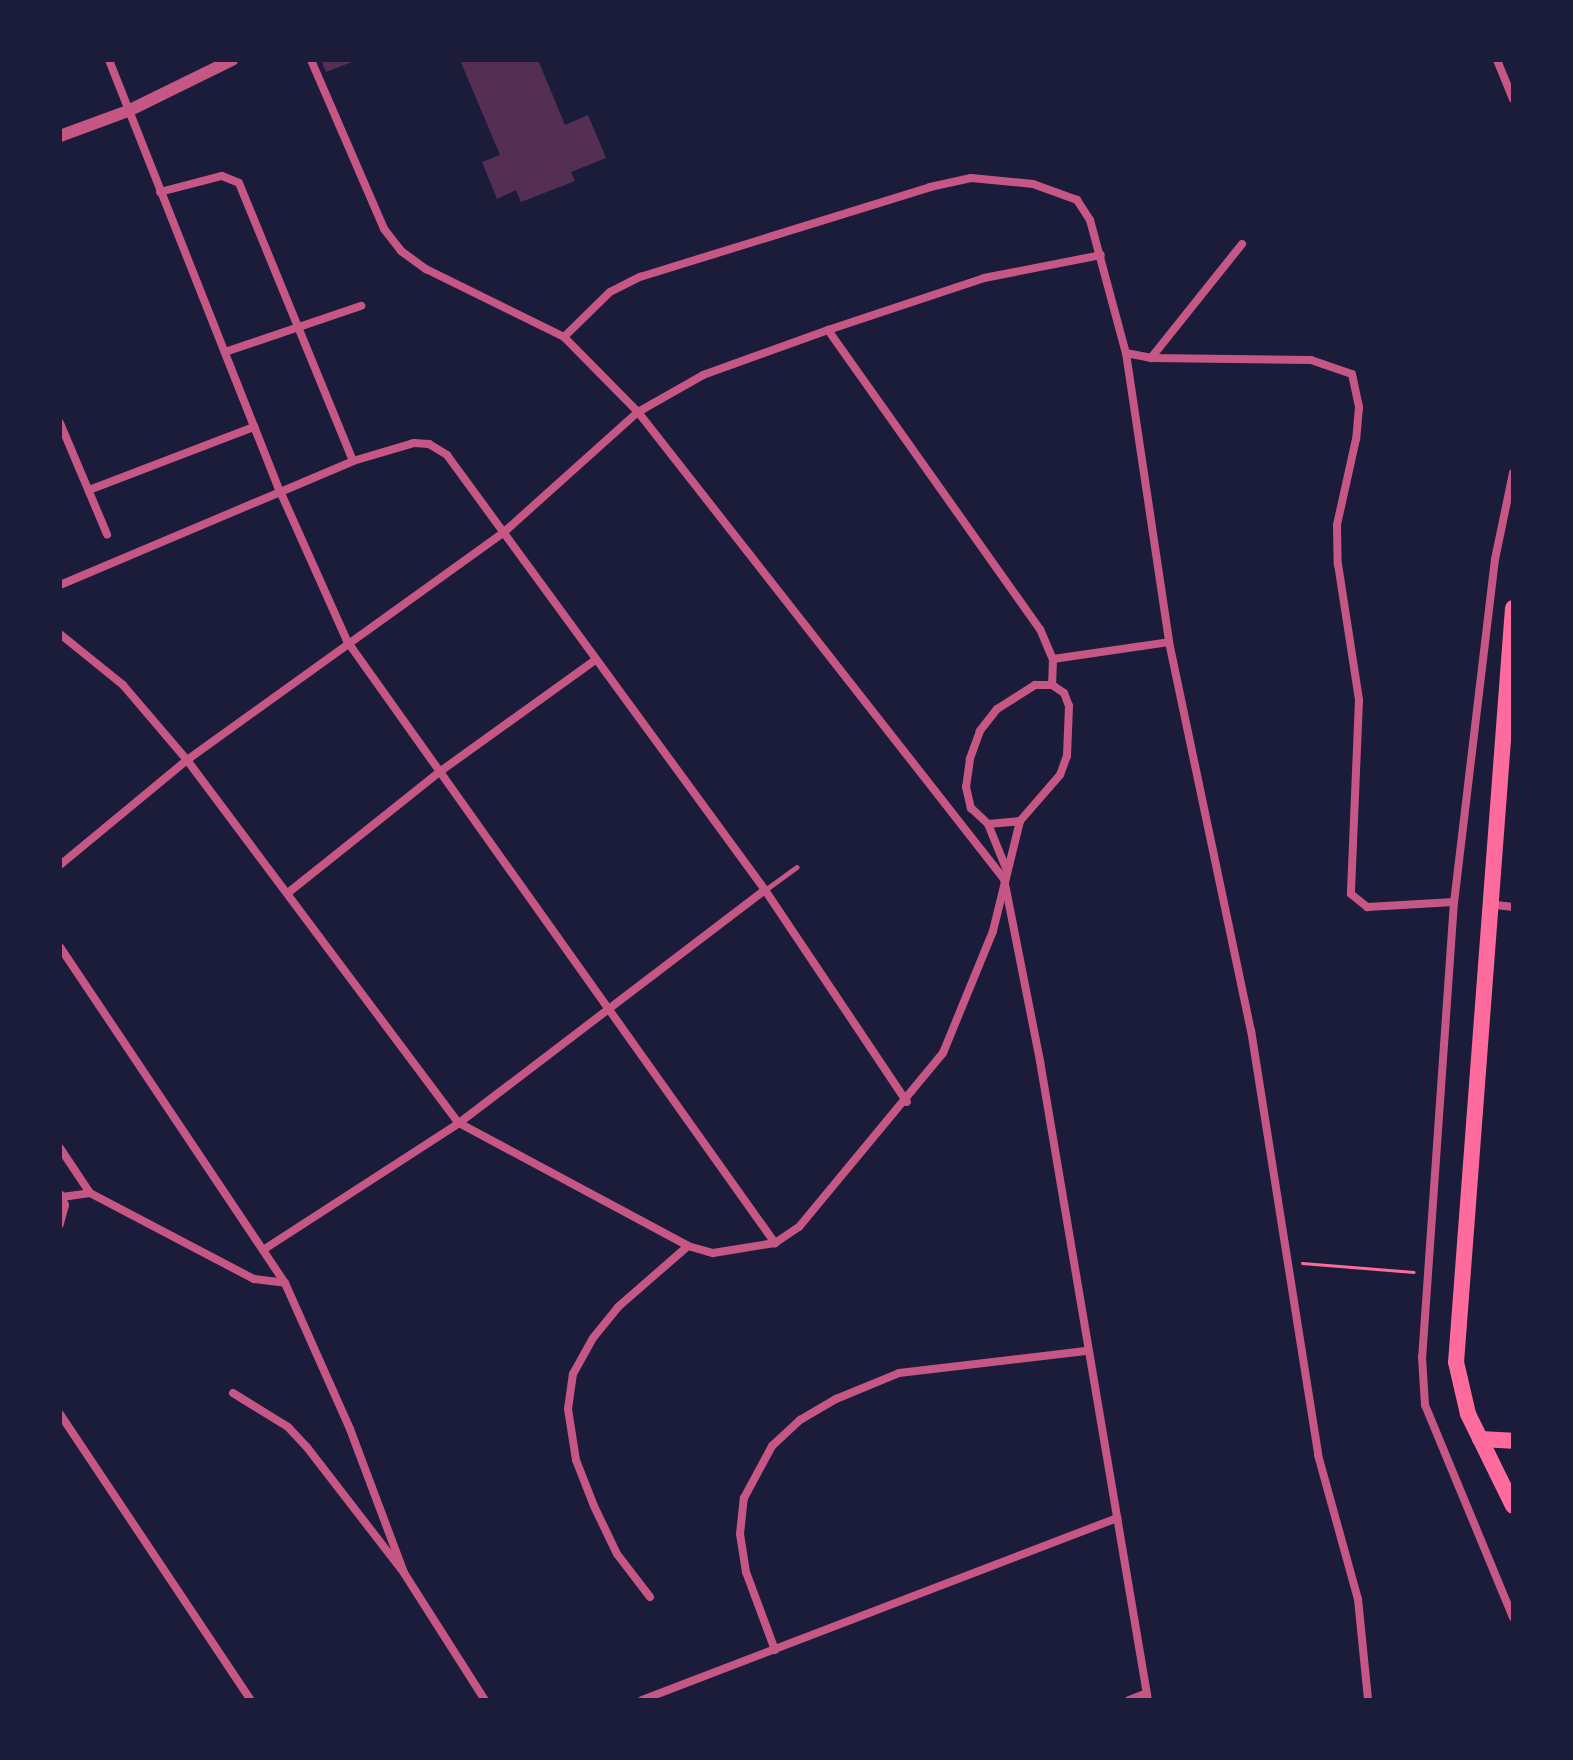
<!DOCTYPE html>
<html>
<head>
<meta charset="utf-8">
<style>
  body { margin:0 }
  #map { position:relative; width:1573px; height:1760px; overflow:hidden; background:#1b1b3a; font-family:Quicksand,sans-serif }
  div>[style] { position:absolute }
  .building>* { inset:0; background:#542f53 }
  .path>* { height:3px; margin:-1.5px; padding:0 1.5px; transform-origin:1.5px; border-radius:1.5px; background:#ff6b9d }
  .service>* { height:5px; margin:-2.5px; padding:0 2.5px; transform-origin:2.5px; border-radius:2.5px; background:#c65784 }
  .minor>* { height:8px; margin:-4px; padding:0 4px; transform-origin:4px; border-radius:4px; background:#c65784 }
  .tertiary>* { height:12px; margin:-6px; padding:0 6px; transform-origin:6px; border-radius:6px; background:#c65784 }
  .primary>* { height:16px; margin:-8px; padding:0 8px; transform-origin:8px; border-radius:8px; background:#ff6b9d }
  span { translate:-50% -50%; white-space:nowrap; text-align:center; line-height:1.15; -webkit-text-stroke:6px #1b1b3a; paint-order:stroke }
  .frame { position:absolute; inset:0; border:62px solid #1b1b3a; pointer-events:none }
</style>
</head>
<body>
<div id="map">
  <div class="building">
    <div style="clip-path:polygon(321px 60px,357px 60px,326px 72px)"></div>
    <div style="clip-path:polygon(460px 60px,538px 60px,565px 125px,588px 115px,606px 158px,571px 172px,575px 181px,521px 202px,516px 190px,497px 199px,482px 162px,500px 155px)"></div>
  </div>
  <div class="path">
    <div style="left:1302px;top:1263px;width:112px;rotate:4.6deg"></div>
  </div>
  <div class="service">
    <div style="left:765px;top:890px;width:39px;rotate:-36deg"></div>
  </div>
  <div class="minor">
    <div style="left:109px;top:60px;width:464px;rotate:68.4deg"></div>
    <div style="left:280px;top:491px;width:164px;rotate:65.9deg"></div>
    <div style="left:347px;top:641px;width:739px;rotate:54.59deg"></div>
    <div style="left:311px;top:60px;width:184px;rotate:66.6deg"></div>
    <div style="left:384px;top:229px;width:28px;rotate:52deg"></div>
    <div style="left:401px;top:251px;width:31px;rotate:36deg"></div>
    <div style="left:426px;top:269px;width:154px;rotate:26.2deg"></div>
    <div style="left:564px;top:337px;width:105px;rotate:45.4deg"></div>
    <div style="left:638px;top:412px;width:593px;rotate:51.91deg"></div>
    <div style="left:1004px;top:879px;width:186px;rotate:78.8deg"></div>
    <div style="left:1040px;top:1061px;width:648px;rotate:80.41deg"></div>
    <div style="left:1497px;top:60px;width:42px;rotate:67.7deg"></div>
    <div style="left:160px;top:192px;width:64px;rotate:-14.5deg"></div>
    <div style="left:222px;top:176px;width:18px;rotate:22deg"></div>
    <div style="left:239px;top:183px;width:300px;rotate:67.7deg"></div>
    <div style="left:828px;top:330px;width:367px;rotate:54.7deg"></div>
    <div style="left:1040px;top:629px;width:33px;rotate:67deg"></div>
    <div style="left:1053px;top:659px;width:26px;rotate:92deg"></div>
    <div style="left:564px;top:337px;width:64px;rotate:-44.4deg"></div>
    <div style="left:610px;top:292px;width:34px;rotate:-27deg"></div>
    <div style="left:640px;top:277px;width:304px;rotate:-17.2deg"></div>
    <div style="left:930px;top:187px;width:42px;rotate:-12.4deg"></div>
    <div style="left:971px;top:178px;width:62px;rotate:5.5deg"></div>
    <div style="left:1033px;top:184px;width:47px;rotate:20deg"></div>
    <div style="left:1077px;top:200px;width:24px;rotate:57deg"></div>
    <div style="left:1090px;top:220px;width:138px;rotate:74.9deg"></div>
    <div style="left:1126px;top:353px;width:292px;rotate:81.5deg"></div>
    <div style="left:1169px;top:642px;width:397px;rotate:78.1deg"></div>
    <div style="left:1251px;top:1030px;width:430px;rotate:81deg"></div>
    <div style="left:1318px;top:1455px;width:149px;rotate:74.5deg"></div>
    <div style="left:1358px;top:1599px;width:101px;rotate:84.3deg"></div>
    <div style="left:225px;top:352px;width:144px;rotate:-18.7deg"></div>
    <div style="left:1126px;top:353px;width:25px;rotate:11deg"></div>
    <div style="left:1151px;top:358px;width:146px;rotate:-51.4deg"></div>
    <div style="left:1151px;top:358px;width:160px;rotate:0.7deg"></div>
    <div style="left:1311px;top:360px;width:43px;rotate:18.9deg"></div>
    <div style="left:1352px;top:374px;width:34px;rotate:78deg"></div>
    <div style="left:1359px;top:407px;width:32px;rotate:95deg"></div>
    <div style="left:1356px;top:439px;width:88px;rotate:102.5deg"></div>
    <div style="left:1337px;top:525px;width:39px;rotate:89deg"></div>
    <div style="left:1338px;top:564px;width:138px;rotate:81.2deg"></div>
    <div style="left:1359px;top:700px;width:194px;rotate:92.4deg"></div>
    <div style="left:1351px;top:894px;width:21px;rotate:39deg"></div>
    <div style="left:1367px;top:907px;width:87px;rotate:-3.3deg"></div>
    <div style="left:60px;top:423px;width:121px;rotate:67.1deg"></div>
    <div style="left:1513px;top:473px;width:88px;rotate:101.8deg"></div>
    <div style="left:1495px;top:559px;width:345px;rotate:96.8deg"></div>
    <div style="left:1454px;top:902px;width:456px;rotate:94deg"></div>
    <div style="left:1422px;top:1357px;width:48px;rotate:86.4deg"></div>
    <div style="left:1425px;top:1405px;width:230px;rotate:67.5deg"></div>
    <div style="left:89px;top:490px;width:177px;rotate:-20.9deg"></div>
    <div style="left:60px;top:585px;width:318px;rotate:-22.9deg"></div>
    <div style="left:353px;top:461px;width:64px;rotate:-16.4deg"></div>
    <div style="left:414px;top:443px;width:15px;rotate:4deg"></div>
    <div style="left:429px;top:444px;width:21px;rotate:31deg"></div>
    <div style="left:447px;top:455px;width:539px;rotate:53.83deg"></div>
    <div style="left:765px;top:890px;width:255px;rotate:56.2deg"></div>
    <div style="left:60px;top:634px;width:81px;rotate:39deg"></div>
    <div style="left:123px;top:685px;width:99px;rotate:49.5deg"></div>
    <div style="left:187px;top:760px;width:454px;rotate:53.2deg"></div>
    <div style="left:459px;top:1123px;width:260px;rotate:28.2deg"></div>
    <div style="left:688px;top:1246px;width:26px;rotate:16deg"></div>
    <div style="left:713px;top:1253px;width:63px;rotate:-9.2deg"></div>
    <div style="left:775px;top:1243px;width:29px;rotate:-34deg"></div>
    <div style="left:799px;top:1227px;width:226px;rotate:-50.4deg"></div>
    <div style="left:943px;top:1053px;width:132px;rotate:-67.7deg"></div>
    <div style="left:993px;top:931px;width:113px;rotate:-76.2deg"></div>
    <div style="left:1020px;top:821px;width:61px;rotate:-49deg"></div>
    <div style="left:1060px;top:775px;width:20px;rotate:-70deg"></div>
    <div style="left:1067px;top:756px;width:50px;rotate:-87.7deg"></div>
    <div style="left:1069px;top:706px;width:14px;rotate:-111deg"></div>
    <div style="left:1064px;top:693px;width:14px;rotate:-146deg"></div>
    <div style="left:1052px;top:685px;width:17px;rotate:180deg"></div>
    <div style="left:1035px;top:685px;width:45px;rotate:147.7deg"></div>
    <div style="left:997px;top:709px;width:28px;rotate:128deg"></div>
    <div style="left:980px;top:731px;width:30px;rotate:110deg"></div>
    <div style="left:970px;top:759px;width:28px;rotate:98deg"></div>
    <div style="left:966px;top:787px;width:22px;rotate:77deg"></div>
    <div style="left:971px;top:808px;width:23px;rotate:43deg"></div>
    <div style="left:988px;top:824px;width:48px;rotate:67.8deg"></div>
    <div style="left:1053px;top:659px;width:117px;rotate:-8.3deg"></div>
    <div style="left:988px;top:824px;width:32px;rotate:-5deg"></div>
    <div style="left:60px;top:865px;width:165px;rotate:-39.6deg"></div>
    <div style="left:187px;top:760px;width:389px;rotate:-35.7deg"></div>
    <div style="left:503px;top:533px;width:181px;rotate:-41.9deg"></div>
    <div style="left:638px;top:412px;width:75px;rotate:-29.6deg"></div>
    <div style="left:703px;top:375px;width:133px;rotate:-19.8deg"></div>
    <div style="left:828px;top:330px;width:164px;rotate:-18.4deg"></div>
    <div style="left:984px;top:278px;width:119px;rotate:-11.1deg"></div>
    <div style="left:289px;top:892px;width:191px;rotate:-38.6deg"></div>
    <div style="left:438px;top:773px;width:192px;rotate:-35.7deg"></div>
    <div style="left:1488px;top:904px;width:25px;rotate:7deg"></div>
    <div style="left:60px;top:947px;width:404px;rotate:56.2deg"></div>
    <div style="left:285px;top:1283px;width:160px;rotate:66deg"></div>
    <div style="left:350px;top:1429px;width:154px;rotate:69.4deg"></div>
    <div style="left:60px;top:1148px;width:54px;rotate:56.3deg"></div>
    <div style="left:90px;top:1193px;width:185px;rotate:27.7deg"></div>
    <div style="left:254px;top:1279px;width:31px;rotate:7deg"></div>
    <div style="left:60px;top:1194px;width:12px;rotate:66deg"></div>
    <div style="left:65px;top:1205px;width:20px;rotate:105deg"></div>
    <div style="left:62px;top:1197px;width:28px;rotate:-8deg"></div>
    <div style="left:263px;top:1250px;width:234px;rotate:-32.9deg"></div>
    <div style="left:459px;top:1123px;width:385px;rotate:-37.3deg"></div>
    <div style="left:233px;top:1393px;width:65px;rotate:31.7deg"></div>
    <div style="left:288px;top:1427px;width:26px;rotate:47deg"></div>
    <div style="left:306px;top:1446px;width:160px;rotate:52.3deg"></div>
    <div style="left:404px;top:1573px;width:151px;rotate:57.5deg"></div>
    <div style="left:60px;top:1414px;width:344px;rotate:56.3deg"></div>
    <div style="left:650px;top:1597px;width:54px;rotate:-127.5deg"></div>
    <div style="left:617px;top:1554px;width:53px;rotate:-115.6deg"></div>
    <div style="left:594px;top:1506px;width:49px;rotate:-111.4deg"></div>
    <div style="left:576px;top:1460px;width:52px;rotate:-98.9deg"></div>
    <div style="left:568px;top:1409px;width:35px;rotate:-82deg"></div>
    <div style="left:573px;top:1374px;width:41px;rotate:-60.9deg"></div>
    <div style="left:593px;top:1338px;width:40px;rotate:-51deg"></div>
    <div style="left:618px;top:1307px;width:93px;rotate:-41.1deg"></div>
    <div style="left:775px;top:1650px;width:83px;rotate:-110.4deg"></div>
    <div style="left:746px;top:1572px;width:38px;rotate:-99deg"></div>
    <div style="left:740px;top:1534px;width:36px;rotate:-84deg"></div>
    <div style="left:744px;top:1498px;width:59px;rotate:-61.7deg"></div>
    <div style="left:772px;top:1446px;width:38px;rotate:-43deg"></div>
    <div style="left:800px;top:1420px;width:42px;rotate:-30.3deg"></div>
    <div style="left:836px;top:1399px;width:68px;rotate:-22.4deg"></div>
    <div style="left:899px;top:1373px;width:188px;rotate:-6.7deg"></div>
    <div style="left:642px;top:1700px;width:509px;rotate:-20.96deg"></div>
    <div style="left:1129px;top:1700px;width:19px;rotate:-21deg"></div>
  </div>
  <div class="tertiary">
    <div style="left:60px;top:136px;width:72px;rotate:-20.2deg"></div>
    <div style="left:128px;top:111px;width:116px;rotate:-26.1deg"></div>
  </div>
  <div class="primary">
    <div style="left:1513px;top:608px;width:756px;rotate:94.32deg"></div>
    <div style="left:1456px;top:1362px;width:53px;rotate:77deg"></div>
    <div style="left:1468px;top:1414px;width:102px;rotate:63.9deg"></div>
    <div style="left:1480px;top:1439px;width:33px;rotate:3deg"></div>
  </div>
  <div class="frame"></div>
</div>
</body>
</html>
